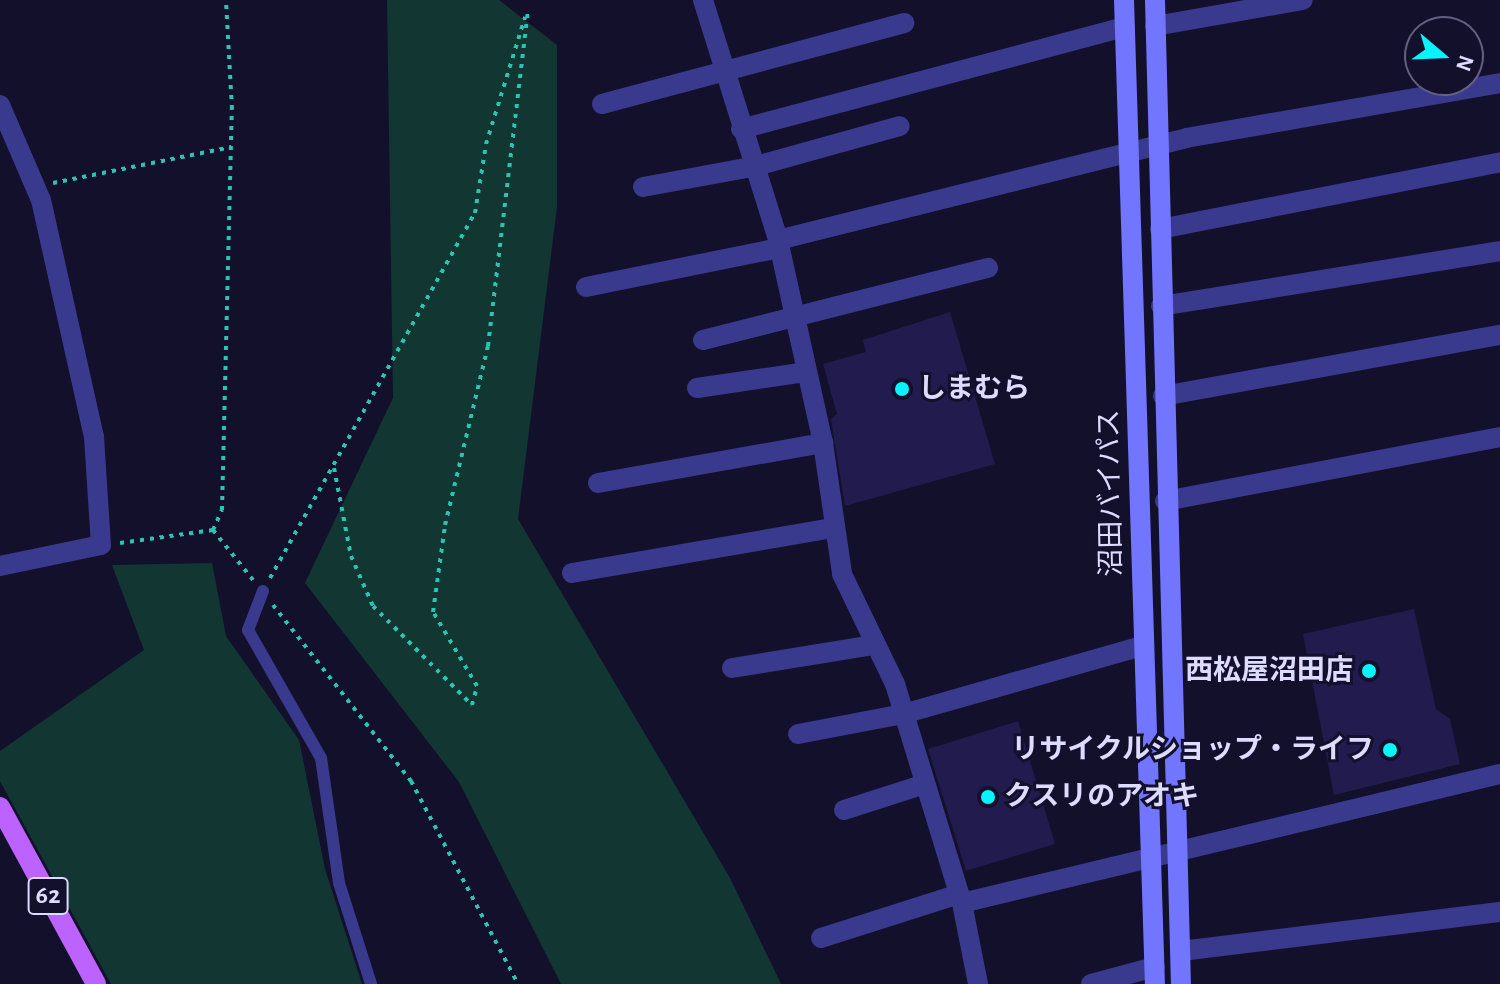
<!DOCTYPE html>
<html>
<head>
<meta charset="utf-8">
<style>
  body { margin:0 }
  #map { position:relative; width:1500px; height:984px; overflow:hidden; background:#13102c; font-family:"Alegreya Sans","Noto Sans JP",sans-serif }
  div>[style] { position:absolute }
  .green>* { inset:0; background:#123733 }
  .building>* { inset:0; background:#221b4e }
  .path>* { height:4px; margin-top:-2px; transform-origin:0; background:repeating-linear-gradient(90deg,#2ac4b2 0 4px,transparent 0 10px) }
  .lane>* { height:12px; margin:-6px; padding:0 6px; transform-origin:6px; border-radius:6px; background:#393a8d }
  .street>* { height:20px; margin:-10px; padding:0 10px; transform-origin:10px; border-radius:10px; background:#393a8d }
  .secondary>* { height:20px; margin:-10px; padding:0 10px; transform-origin:10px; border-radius:10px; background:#7276ff }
  .primary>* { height:20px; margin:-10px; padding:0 10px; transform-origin:10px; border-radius:10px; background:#bc62ff }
  .dots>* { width:22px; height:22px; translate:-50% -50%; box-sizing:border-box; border:4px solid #13102c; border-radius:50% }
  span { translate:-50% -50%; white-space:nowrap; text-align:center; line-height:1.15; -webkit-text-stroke:6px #13102c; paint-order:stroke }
  .shield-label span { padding:2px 6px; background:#13102c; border:2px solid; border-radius:6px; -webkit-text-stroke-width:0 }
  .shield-label { font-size:26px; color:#dddbff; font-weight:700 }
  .poi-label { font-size:28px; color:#dddbff; font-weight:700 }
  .left { translate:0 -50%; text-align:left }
  .right { translate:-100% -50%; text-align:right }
  .street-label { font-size:28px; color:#dddbff }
  .north { position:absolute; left:1404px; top:16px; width:80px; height:80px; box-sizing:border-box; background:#13102c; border:2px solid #646180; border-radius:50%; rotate:109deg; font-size:22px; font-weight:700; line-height:32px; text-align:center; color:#dddbff }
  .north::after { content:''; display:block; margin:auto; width:28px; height:36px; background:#07f4ff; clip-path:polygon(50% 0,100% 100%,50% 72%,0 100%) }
</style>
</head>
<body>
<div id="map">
  <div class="green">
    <div style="clip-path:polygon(387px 0,499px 0,557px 45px,557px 207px,518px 519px,730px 878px,781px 984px,561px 984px,459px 782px,305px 583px,393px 398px)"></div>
    <div style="clip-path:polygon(212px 563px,226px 636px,299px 740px,325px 869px,362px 984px,111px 984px,0 781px,0 751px,144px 650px,112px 565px)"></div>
  </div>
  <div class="building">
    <div style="clip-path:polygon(950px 312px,995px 464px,845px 506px,831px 419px,837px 414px,823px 364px,866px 352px,863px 340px)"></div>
    <div style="clip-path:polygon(1414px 609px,1436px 709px,1450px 719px,1460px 764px,1334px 795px,1303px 634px)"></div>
    <div style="clip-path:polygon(1018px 721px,1055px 844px,966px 871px,928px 749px)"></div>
  </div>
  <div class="path">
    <div style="left:53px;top:183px;width:182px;rotate:-11.4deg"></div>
    <div style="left:334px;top:468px;width:90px;rotate:79.1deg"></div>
    <div style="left:351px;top:556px;width:55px;rotate:66.3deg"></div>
    <div style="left:373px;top:606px;width:140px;rotate:45deg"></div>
    <div style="left:472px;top:705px;width:20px;rotate:-75deg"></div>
    <div style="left:477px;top:686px;width:86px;rotate:-120.7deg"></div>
    <div style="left:433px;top:612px;width:88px;rotate:-82.1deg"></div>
    <div style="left:445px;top:525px;width:184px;rotate:-76.5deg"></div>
    <div style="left:488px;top:346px;width:339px;rotate:-83.2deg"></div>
    <div style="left:213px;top:530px;width:22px;rotate:-66deg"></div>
    <div style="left:222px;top:510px;width:401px;rotate:-88.6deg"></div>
    <div style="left:232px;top:109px;width:109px;rotate:-93.2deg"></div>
    <div style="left:120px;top:543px;width:94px;rotate:-8deg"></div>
    <div style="left:213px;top:530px;width:64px;rotate:51.3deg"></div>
    <div style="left:270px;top:578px;width:419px;rotate:-60.7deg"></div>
    <div style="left:475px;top:213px;width:70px;rotate:-80.9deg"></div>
    <div style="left:486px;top:144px;width:133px;rotate:-72.9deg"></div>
    <div style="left:273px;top:605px;width:224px;rotate:51.9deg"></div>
    <div style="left:411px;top:781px;width:229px;rotate:62.2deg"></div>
  </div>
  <div class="lane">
    <div style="left:263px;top:591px;width:42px;rotate:111deg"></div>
    <div style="left:248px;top:630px;width:147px;rotate:60.3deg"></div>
    <div style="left:321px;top:758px;width:126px;rotate:81.8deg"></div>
    <div style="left:339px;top:883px;width:106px;rotate:72.4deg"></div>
  </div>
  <div class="street">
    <div style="left:703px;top:0;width:251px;rotate:72.6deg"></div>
    <div style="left:778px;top:240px;width:208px;rotate:77.5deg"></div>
    <div style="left:823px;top:443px;width:132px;rotate:81.7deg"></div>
    <div style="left:842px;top:574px;width:122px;rotate:64.3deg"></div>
    <div style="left:895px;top:684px;width:229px;rotate:73deg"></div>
    <div style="left:962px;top:903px;width:83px;rotate:78.8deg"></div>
    <div style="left:1155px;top:26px;width:150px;rotate:-10deg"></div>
    <div style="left:602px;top:104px;width:313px;rotate:-15deg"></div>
    <div style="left:0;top:105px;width:103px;rotate:66.7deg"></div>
    <div style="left:41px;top:200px;width:243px;rotate:77.4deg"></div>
    <div style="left:94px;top:437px;width:108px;rotate:86.3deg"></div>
    <div style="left:101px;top:545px;width:103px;rotate:168.3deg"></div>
    <div style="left:741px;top:129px;width:397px;rotate:-14.9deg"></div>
    <div style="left:643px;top:187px;width:115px;rotate:-10.5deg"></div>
    <div style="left:756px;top:166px;width:149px;rotate:-15.5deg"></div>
    <div style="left:1160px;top:229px;width:347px;rotate:-11.1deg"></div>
    <div style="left:778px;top:240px;width:421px;rotate:-14deg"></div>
    <div style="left:1186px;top:138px;width:319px;rotate:-9.9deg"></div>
    <div style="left:586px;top:287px;width:198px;rotate:-11.4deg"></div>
    <div style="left:1161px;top:306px;width:343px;rotate:-9.2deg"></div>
    <div style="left:703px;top:340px;width:294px;rotate:-14.2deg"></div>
    <div style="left:697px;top:388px;width:111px;rotate:-8.3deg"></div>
    <div style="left:1163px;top:396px;width:342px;rotate:-10.3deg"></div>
    <div style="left:598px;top:483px;width:229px;rotate:-10.1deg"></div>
    <div style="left:1165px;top:501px;width:341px;rotate:-10.8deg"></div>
    <div style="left:572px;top:573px;width:265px;rotate:-9.8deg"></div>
    <div style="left:732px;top:668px;width:144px;rotate:-9.2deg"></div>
    <div style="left:798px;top:734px;width:107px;rotate:-10.8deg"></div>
    <div style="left:903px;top:714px;width:248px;rotate:-15.9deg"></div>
    <div style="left:844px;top:810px;width:85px;rotate:-17.8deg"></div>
    <div style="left:962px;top:903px;width:553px;rotate:-13.48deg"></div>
    <div style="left:821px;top:938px;width:145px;rotate:-17.7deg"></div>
    <div style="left:1181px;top:951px;width:321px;rotate:-7deg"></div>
    <div style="left:1091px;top:984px;width:66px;rotate:-14.9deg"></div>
  </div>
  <div class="secondary">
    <div style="left:1124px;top:0;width:984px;rotate:88.2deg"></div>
    <div style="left:1155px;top:0;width:984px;rotate:88.49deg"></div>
  </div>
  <div class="primary">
    <div style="left:0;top:807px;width:201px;rotate:61.5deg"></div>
  </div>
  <div class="dots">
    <div style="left:902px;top:389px;background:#07f4ff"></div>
    <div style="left:1369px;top:671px;background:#07f4ff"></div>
    <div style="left:1390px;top:750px;background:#07f4ff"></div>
    <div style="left:988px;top:797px;background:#07f4ff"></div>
  </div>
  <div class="shield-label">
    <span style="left:48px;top:896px">62</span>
  </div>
  <div class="poi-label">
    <span class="left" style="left:918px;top:389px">しまむら</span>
    <span class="right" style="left:1353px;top:671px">西松屋沼田店</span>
    <span class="right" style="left:1374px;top:750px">リサイクルショップ・ライフ</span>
    <span class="left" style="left:1004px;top:797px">クスリのアオキ</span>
  </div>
  <div class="street-label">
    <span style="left:1111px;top:493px;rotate:-91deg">沼田バイパス</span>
  </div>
  <div class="north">N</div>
</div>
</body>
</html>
